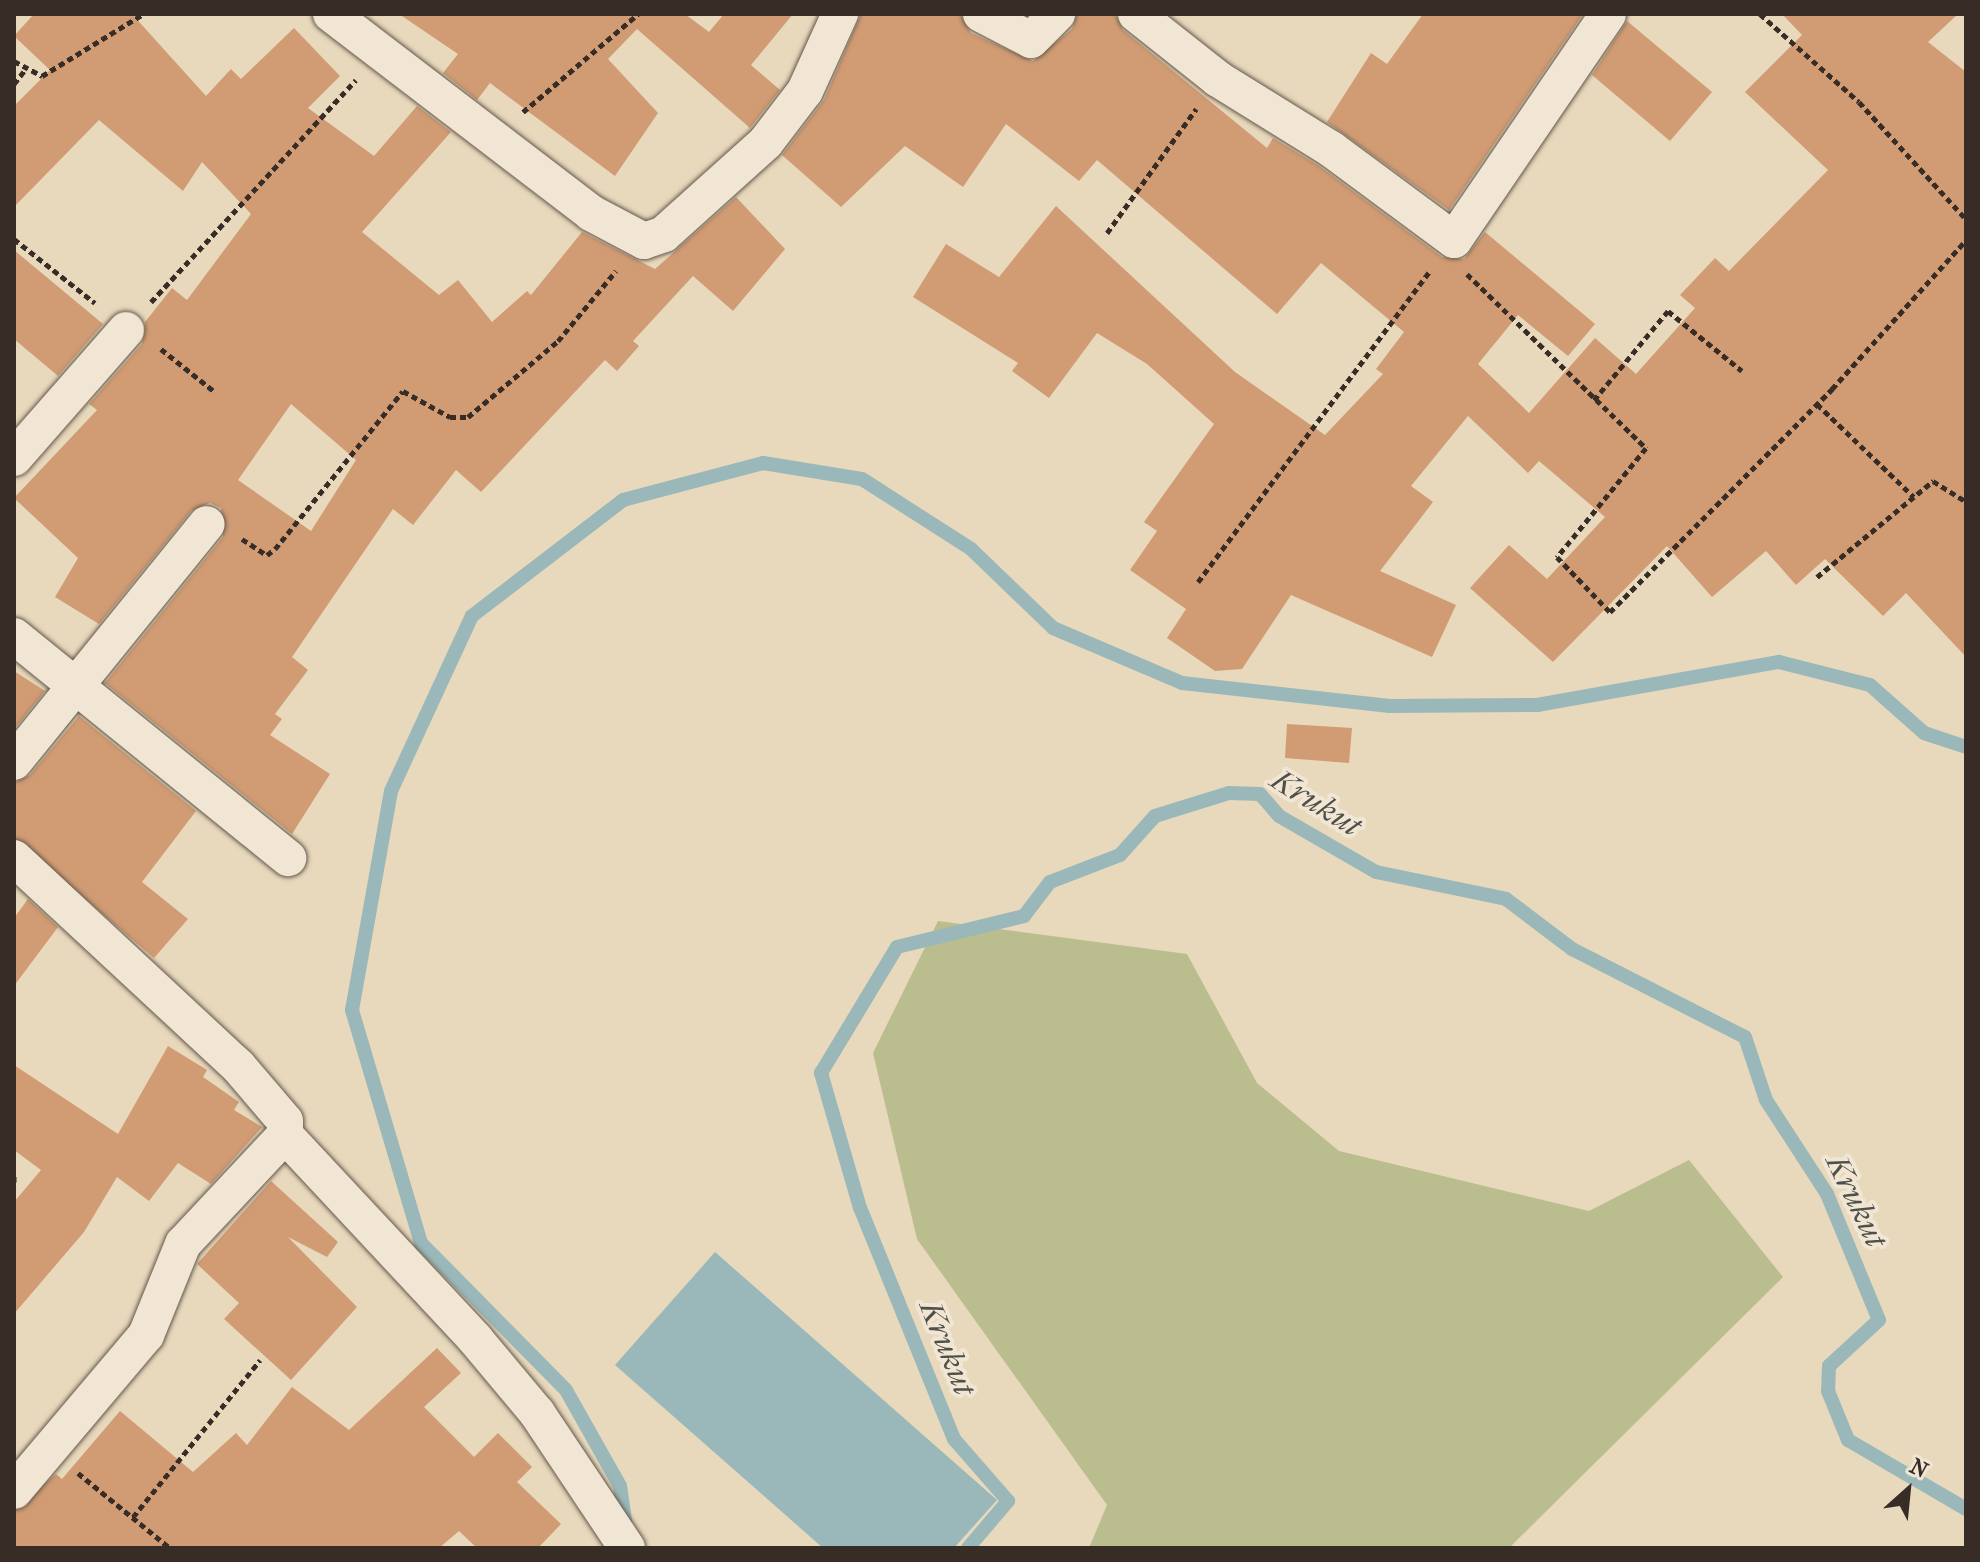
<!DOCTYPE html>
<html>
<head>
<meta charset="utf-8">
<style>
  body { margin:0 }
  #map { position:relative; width:1980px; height:1562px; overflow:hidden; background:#e8d8bc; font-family:"IM FELL French Canon",serif }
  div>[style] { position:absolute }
  .green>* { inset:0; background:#babd8d }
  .water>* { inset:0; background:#9ab8b9 }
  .stream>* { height:14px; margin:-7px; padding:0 7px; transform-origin:7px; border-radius:7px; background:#9ab8b9 }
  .building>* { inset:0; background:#d19c74 }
  .path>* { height:5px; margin-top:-2.5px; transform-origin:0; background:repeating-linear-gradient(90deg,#382d26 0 6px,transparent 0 10px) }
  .roads { filter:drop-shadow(0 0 2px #64584c) drop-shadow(0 0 2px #64584c) }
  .minor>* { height:36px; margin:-18px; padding:0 18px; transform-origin:18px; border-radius:18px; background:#f0e6d3 }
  span { translate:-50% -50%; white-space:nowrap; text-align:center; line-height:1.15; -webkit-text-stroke:8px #f0e6d3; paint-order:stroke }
  .water-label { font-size:32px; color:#50504b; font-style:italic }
  .frame { position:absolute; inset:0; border:16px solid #382d26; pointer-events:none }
  .north { position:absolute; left:1868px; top:1450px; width:80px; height:80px; -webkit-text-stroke:6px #f0e6d3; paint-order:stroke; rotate:27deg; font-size:22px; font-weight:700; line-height:32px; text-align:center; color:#382d26 }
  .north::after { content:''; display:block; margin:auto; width:28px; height:36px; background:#382d26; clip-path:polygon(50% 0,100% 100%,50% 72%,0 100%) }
</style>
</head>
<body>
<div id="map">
  <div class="green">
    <div style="clip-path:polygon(938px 921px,1187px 954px,1257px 1083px,1339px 1151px,1589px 1211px,1689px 1160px,1783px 1277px,1509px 1548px,1089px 1548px,1107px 1505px,917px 1239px,873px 1053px)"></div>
  </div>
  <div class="water">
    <div style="clip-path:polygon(715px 1252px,997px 1500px,954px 1548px,823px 1548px,615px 1365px)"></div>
  </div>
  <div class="stream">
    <div style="left:626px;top:1527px;width:41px;rotate:-98.3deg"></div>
    <div style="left:620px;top:1486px;width:110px;rotate:-119.4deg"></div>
    <div style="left:566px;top:1390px;width:206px;rotate:-134.6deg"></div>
    <div style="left:421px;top:1243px;width:243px;rotate:-106.5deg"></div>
    <div style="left:352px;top:1010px;width:222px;rotate:-79.9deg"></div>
    <div style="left:391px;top:791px;width:193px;rotate:-65.2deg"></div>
    <div style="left:472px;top:616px;width:190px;rotate:-37.5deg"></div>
    <div style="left:623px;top:500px;width:145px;rotate:-14.8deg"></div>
    <div style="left:763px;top:463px;width:100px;rotate:9.2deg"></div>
    <div style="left:862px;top:479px;width:130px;rotate:32.7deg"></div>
    <div style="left:971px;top:549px;width:114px;rotate:43.9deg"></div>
    <div style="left:1053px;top:628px;width:140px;rotate:23.1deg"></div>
    <div style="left:1182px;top:683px;width:209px;rotate:6.3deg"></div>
    <div style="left:1390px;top:706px;width:147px;rotate:-0.4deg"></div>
    <div style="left:1537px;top:705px;width:246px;rotate:-10.1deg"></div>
    <div style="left:1779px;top:662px;width:94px;rotate:14.2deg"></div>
    <div style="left:1870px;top:685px;width:72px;rotate:41.6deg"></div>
    <div style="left:1924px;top:733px;width:44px;rotate:18.4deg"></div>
    <div style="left:968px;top:1548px;width:62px;rotate:-49.6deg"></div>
    <div style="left:1008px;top:1501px;width:82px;rotate:-131.1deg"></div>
    <div style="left:954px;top:1439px;width:249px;rotate:-112.1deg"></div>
    <div style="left:860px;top:1208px;width:141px;rotate:-106.1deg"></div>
    <div style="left:821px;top:1073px;width:147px;rotate:-58.9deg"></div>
    <div style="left:897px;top:947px;width:131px;rotate:-13.7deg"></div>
    <div style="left:1024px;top:916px;width:43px;rotate:-52.6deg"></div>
    <div style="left:1050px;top:882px;width:75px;rotate:-21.1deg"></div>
    <div style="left:1120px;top:855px;width:52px;rotate:-48.1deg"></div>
    <div style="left:1155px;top:816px;width:77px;rotate:-17.3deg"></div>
    <div style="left:1229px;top:793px;width:31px;rotate:2deg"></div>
    <div style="left:1260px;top:794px;width:29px;rotate:49deg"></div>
    <div style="left:1279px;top:816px;width:112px;rotate:30deg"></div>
    <div style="left:1376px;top:872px;width:133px;rotate:11.7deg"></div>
    <div style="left:1506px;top:899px;width:83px;rotate:37.1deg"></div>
    <div style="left:1572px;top:949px;width:194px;rotate:27deg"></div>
    <div style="left:1745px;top:1037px;width:66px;rotate:71.6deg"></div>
    <div style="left:1766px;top:1100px;width:112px;rotate:57deg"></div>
    <div style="left:1827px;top:1194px;width:136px;rotate:67.6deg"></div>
    <div style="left:1879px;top:1320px;width:68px;rotate:137.4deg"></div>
    <div style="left:1829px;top:1366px;width:25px;rotate:92deg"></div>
    <div style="left:1828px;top:1391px;width:53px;rotate:67.8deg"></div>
    <div style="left:1848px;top:1440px;width:137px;rotate:30.3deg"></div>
  </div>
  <div class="building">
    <div style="clip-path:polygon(evenodd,34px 14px,132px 14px,206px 96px,231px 69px,241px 79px,294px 28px,340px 76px,308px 108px,374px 156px,417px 106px,451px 132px,362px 232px,439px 295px,458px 280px,492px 322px,527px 291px,531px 295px,582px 232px,655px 269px,736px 197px,785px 249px,733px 311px,693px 276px,633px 341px,639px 346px,617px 371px,605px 360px,481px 492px,456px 470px,413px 525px,393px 509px,292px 657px,308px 670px,275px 714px,282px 719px,270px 735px,330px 774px,292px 834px,105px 683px,223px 537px,221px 508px,210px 503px,191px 511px,99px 624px,55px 597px,78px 558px,14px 498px,97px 410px,89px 404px,142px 344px,145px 322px,172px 288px,187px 300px,251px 214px,202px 162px,183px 191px,99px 120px,14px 207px,14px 106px,50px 70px,14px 36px,34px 14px,291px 404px,356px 460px,311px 531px,238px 480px,291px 404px)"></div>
    <div style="clip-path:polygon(399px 14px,685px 14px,709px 32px,724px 14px,793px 14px,751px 65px,780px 90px,750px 128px,637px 29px,608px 59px,658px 113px,615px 176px,490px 83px,477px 100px,443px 73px,458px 54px)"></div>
    <div style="clip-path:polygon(861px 14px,960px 14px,971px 33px,1033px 61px,1072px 29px,1077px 14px,1115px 14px,1123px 30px,1267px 148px,1273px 138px,1319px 166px,1442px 257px,1464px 259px,1485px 232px,1595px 324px,1568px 356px,1518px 315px,1478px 364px,1529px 413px,1595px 338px,1636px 374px,1695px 308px,1680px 295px,1715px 258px,1729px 271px,1828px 170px,1745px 92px,1802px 35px,1782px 14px,1958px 14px,1928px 42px,1966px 72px,1966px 657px,1906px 593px,1883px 616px,1825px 559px,1796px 585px,1766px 551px,1712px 597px,1667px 546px,1553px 662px,1470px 588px,1509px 545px,1547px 579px,1605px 517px,1539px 461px,1528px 473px,1468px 416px,1411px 486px,1433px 502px,1380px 571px,1456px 605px,1432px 657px,1291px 595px,1242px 669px,1215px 671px,1167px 638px,1186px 609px,1130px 570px,1157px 531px,1144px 522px,1214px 424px,1147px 364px,1097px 333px,1049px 398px,1012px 371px,1018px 363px,913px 297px,946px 244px,999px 277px,1056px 206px,1235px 372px,1325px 435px,1383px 374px,1376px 369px,1404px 332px,1321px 263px,1277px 314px,1097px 160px,1079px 181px,1006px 124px,963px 187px,905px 146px,841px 207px,782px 155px,824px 100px)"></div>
    <div style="clip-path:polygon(1423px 14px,1583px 14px,1449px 210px,1327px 122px,1371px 53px,1387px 64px)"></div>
    <div style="clip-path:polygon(1627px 21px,1712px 92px,1670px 141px,1592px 75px)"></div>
    <div style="clip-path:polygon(14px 250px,103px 324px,58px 376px,14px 339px)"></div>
    <div style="clip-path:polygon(14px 671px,45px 691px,15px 728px,14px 728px)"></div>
    <div style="clip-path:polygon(79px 716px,196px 811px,142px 882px,188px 919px,154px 958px,14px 838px,14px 783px,30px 775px)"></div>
    <div style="clip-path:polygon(1287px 724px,1352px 728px,1349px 763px,1285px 758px)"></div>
    <div style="clip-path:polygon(28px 899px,58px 927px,14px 986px,14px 918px)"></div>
    <div style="clip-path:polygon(168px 1046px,207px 1070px,203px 1077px,239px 1102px,234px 1110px,262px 1127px,211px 1184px,178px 1163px,149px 1201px,117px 1177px,84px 1232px,14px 1314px,14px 1202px,41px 1170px,14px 1150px,14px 1065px,118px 1134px)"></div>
    <div style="clip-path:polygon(271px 1181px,338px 1242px,327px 1257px,288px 1237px,357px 1307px,291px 1380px,224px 1319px,239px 1303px,197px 1264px)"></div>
    <div style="clip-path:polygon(437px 1348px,461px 1373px,424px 1407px,474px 1457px,498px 1433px,532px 1467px,517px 1482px,561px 1524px,538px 1548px,477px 1548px,459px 1531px,439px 1548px,14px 1548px,14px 1511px,56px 1474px,62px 1479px,120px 1411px,193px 1472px,236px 1433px,247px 1445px,292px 1387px,349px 1430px)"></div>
  </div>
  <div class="path">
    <div style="left:1760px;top:14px;width:132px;rotate:41.6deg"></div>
    <div style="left:1859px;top:102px;width:159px;rotate:47.6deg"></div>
    <div style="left:14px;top:61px;width:32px;rotate:28deg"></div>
    <div style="left:42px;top:76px;width:119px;rotate:-31.5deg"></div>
    <div style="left:14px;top:84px;width:18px;rotate:-52deg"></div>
    <div style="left:523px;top:112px;width:151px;rotate:-40.4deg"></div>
    <div style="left:1107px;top:233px;width:153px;rotate:-54.3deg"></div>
    <div style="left:14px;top:239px;width:103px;rotate:38.3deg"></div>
    <div style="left:1467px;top:274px;width:250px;rotate:44.2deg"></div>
    <div style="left:1646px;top:448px;width:141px;rotate:129.2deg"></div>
    <div style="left:1557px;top:557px;width:76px;rotate:46.1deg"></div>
    <div style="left:1610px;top:612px;width:315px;rotate:-45.1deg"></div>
    <div style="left:1832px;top:389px;width:200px;rotate:-48deg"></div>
    <div style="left:151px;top:302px;width:302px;rotate:-47.3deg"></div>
    <div style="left:161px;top:349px;width:69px;rotate:38.5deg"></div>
    <div style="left:1594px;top:400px;width:116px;rotate:-50.3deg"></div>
    <div style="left:1668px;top:311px;width:95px;rotate:39deg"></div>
    <div style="left:1817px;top:404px;width:134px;rotate:43.8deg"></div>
    <div style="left:242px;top:539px;width:30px;rotate:33deg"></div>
    <div style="left:267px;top:555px;width:10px;rotate:-37deg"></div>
    <div style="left:275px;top:549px;width:203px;rotate:-51deg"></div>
    <div style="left:403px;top:391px;width:54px;rotate:29deg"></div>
    <div style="left:450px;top:417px;width:18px"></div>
    <div style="left:468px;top:417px;width:118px;rotate:-40.2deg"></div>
    <div style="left:558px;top:341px;width:91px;rotate:-50.4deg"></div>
    <div style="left:1817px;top:577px;width:151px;rotate:-39.6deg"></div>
    <div style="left:1933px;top:481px;width:39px;rotate:32deg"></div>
    <div style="left:1198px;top:582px;width:387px;rotate:-53.3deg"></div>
    <div style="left:14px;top:1176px;width:6px;rotate:90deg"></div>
    <div style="left:78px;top:1473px;width:119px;rotate:39.2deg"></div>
    <div style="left:133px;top:1517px;width:202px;rotate:-51deg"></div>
  </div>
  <div class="roads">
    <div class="minor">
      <div style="left:331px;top:14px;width:327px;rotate:37.4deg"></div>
      <div style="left:591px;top:213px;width:60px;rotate:27.8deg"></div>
      <div style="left:644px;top:241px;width:21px;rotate:-19deg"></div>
      <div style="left:664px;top:234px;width:137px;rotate:-42deg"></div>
      <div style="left:766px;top:142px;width:64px;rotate:-52.6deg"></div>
      <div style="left:805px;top:91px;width:85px;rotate:-65.6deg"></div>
      <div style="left:981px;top:14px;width:56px;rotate:27.5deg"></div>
      <div style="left:1031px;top:40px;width:37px;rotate:-45deg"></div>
      <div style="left:1136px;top:14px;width:105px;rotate:38.4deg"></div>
      <div style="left:1218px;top:79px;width:133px;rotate:31.8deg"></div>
      <div style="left:1331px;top:149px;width:153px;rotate:36.5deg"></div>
      <div style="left:1454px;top:240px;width:273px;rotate:-55.7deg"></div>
      <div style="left:14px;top:458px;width:170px;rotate:-48.8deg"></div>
      <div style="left:14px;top:636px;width:353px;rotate:39deg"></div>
      <div style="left:14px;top:762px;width:306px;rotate:-51deg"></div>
      <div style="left:14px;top:858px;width:306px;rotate:42.9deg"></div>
      <div style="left:238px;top:1066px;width:72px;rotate:49.5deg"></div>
      <div style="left:285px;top:1121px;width:14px;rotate:90deg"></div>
      <div style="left:285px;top:1135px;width:149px;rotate:133.1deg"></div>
      <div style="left:183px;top:1244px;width:98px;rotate:112.1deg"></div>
      <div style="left:146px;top:1335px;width:204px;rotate:130.2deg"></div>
      <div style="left:285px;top:1135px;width:280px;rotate:47deg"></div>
      <div style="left:476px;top:1340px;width:95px;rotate:50.1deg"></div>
      <div style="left:537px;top:1413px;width:162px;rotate:56.3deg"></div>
    </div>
  </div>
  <div class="water-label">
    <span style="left:1316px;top:803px;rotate:32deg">Krukut</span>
    <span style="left:1856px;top:1201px;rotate:64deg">Krukut</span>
    <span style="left:947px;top:1348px;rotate:68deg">Krukut</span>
  </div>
  <div class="frame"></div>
  <div class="north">N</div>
</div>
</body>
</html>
